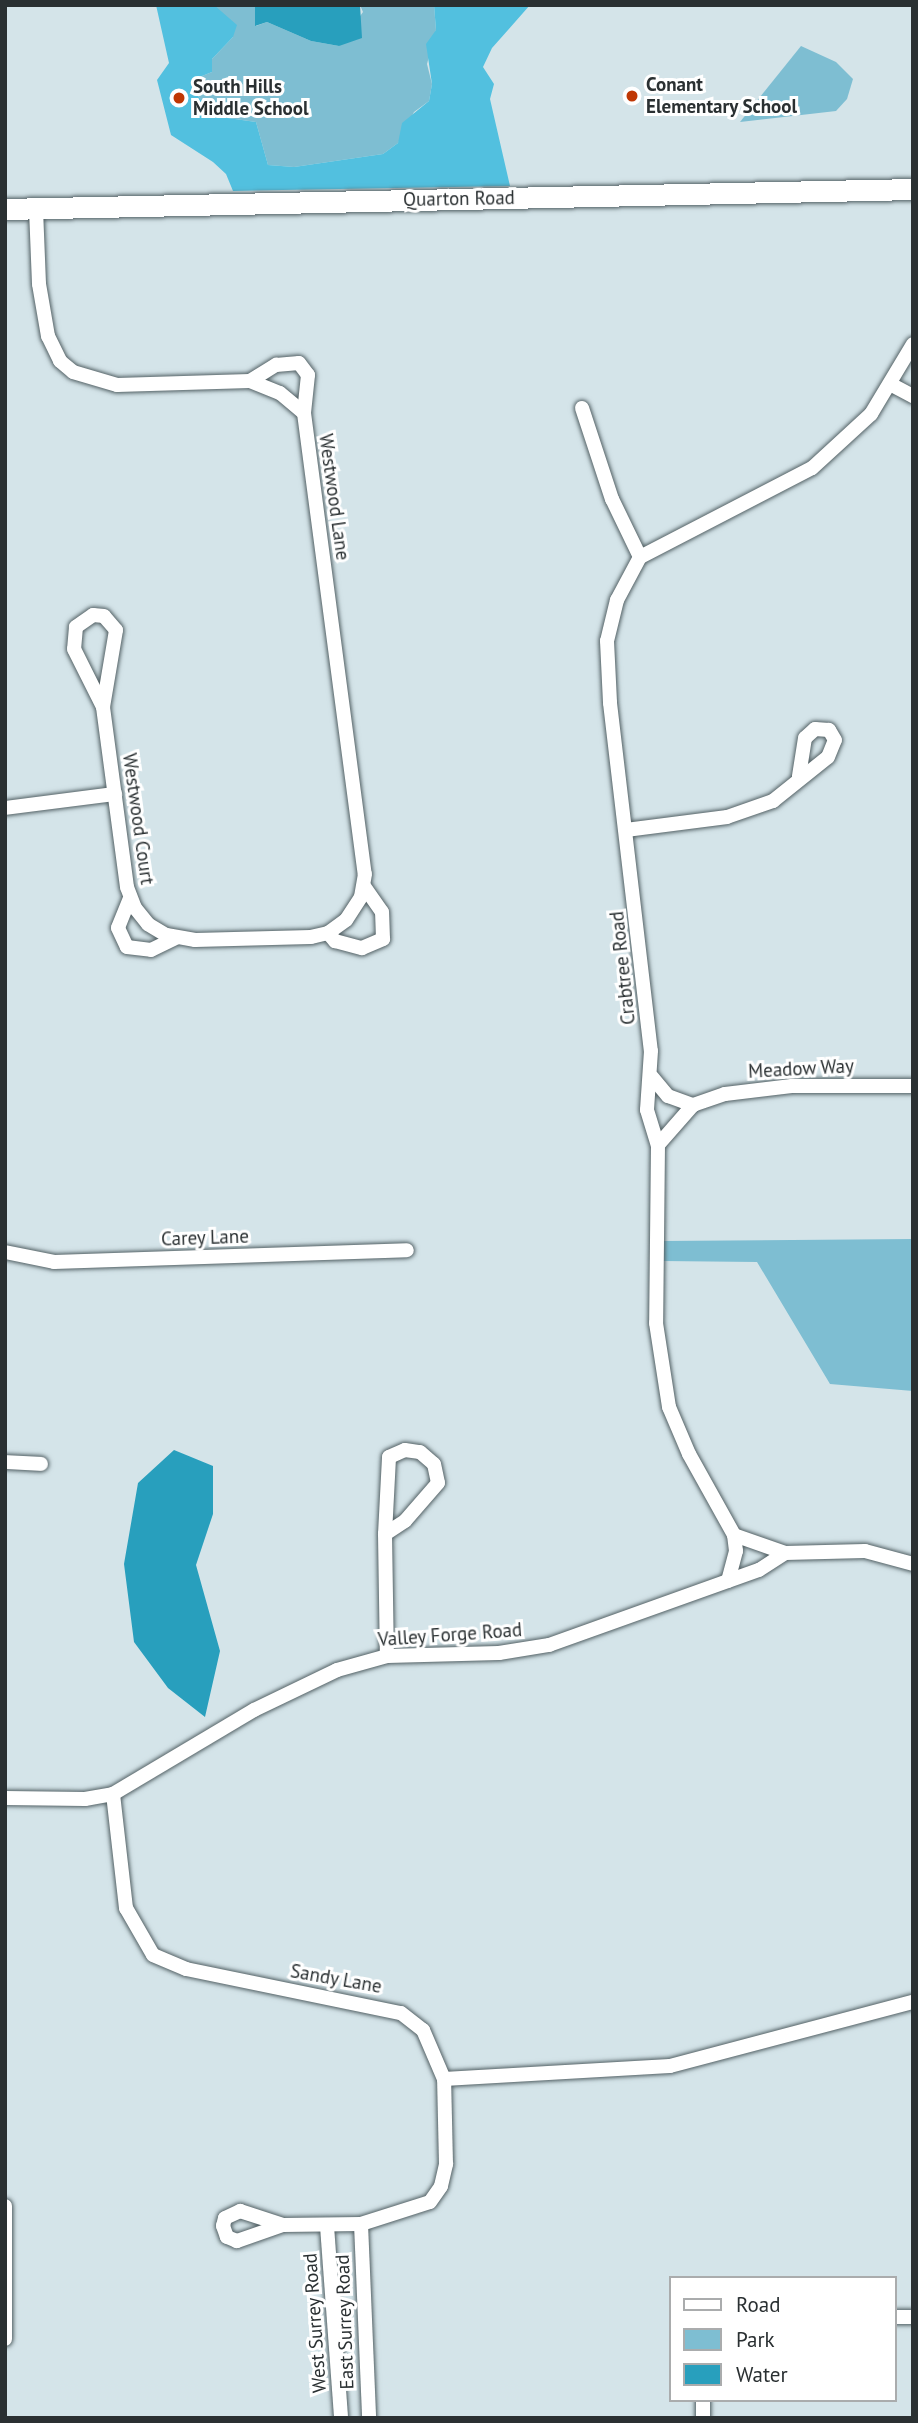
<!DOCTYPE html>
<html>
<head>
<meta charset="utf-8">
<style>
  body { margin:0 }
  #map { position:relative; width:918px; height:2423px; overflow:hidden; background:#d4e4e9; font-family:"PT Sans",sans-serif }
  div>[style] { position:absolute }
  .green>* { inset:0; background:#7ebed2 }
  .forest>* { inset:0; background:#52c0df }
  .water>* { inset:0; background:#289fbd }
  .roads { filter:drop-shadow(0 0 2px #536165) drop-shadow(0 0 2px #536165) }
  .street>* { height:14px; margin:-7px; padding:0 7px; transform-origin:7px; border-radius:7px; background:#fff }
  .secondary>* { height:21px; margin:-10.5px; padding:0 10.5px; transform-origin:10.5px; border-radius:10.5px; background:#fff }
  .dots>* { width:19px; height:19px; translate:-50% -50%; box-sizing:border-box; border:4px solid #fff; border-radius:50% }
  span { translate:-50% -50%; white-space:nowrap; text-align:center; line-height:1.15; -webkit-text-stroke:6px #fff; paint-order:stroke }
  .poi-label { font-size:19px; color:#2a3032; font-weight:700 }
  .left { translate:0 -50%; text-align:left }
  .street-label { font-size:19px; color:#2a3032 }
  .frame { position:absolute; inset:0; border:7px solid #2a3032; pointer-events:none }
  .legend { position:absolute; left:669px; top:2276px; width:228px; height:126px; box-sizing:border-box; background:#fff; border:2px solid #aaacad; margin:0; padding:9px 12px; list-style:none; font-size:21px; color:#2a3032 }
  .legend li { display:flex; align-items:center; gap:14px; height:35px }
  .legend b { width:35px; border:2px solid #aaacad }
</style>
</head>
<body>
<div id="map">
  <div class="green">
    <div style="clip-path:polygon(214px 5px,255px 5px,256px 26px,267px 22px,311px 41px,339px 46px,363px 12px,360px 5px,434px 5px,436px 30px,427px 64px,432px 84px,429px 101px,414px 112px,398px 143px,383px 154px,294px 167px,268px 165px,256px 122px,214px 116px,198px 96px,197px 78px,212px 72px,212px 59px,233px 37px)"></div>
    <div style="clip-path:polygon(801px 46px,836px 62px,853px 79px,847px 99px,836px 111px,740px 122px)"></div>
    <div style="clip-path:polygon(913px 1239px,913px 1391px,830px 1384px,757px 1262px,662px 1261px,662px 1241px)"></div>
  </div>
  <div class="forest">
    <div style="clip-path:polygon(156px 5px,214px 5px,237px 25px,233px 37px,212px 59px,212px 72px,197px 78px,198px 96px,214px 116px,256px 122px,268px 165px,294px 167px,383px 154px,398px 143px,402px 123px,429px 101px,432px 84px,426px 44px,436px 30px,434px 5px,530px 5px,492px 48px,483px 67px,494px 84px,490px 99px,510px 186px,233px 191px,226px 174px,213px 162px,171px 135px,157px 80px,169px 63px)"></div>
  </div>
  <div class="water">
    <div style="clip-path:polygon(255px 5px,360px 5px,362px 38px,339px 46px,311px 41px,267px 22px,255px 26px)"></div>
    <div style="clip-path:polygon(174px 1450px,213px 1466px,213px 1514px,196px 1565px,220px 1651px,205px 1717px,168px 1688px,134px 1642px,124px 1564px,138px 1483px)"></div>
  </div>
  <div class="roads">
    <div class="street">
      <div style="left:36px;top:209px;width:75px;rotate:87.7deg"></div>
      <div style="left:39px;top:284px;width:53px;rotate:80.2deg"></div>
      <div style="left:48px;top:336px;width:28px;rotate:64deg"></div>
      <div style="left:60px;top:361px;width:17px;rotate:40deg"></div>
      <div style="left:73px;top:372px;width:46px;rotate:16.5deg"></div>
      <div style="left:117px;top:385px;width:133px;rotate:-1.7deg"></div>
      <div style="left:250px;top:381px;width:32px;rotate:22deg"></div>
      <div style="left:280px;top:393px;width:31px;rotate:40deg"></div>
      <div style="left:304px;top:413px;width:465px;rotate:82.5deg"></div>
      <div style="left:365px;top:874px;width:23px;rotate:100deg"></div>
      <div style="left:361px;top:897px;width:27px;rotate:123deg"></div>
      <div style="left:346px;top:920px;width:22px;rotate:144deg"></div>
      <div style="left:328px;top:933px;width:17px;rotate:167deg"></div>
      <div style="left:311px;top:937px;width:116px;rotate:178.5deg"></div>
      <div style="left:195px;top:940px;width:29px;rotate:-170deg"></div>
      <div style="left:166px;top:935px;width:21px;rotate:-149deg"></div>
      <div style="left:148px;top:924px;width:21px;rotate:-129deg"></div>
      <div style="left:135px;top:908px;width:22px;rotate:-111deg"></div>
      <div style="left:127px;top:887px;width:182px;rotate:-97.6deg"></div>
      <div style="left:103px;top:707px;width:78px;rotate:-80.4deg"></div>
      <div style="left:116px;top:630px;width:18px;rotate:-131deg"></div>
      <div style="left:104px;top:616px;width:11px;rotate:-175deg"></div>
      <div style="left:93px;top:615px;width:21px;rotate:145deg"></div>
      <div style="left:76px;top:627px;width:22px;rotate:95deg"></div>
      <div style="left:74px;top:649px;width:65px;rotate:63.4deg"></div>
      <div style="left:913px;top:344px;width:82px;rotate:121deg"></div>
      <div style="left:871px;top:414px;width:80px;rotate:137.5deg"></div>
      <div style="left:812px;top:468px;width:194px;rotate:152.6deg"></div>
      <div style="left:640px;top:557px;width:49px;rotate:118.1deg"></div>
      <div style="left:617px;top:600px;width:42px;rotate:103.7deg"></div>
      <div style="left:607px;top:641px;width:62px;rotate:87.2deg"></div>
      <div style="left:610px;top:703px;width:350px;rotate:83.3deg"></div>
      <div style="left:651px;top:1051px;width:59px;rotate:93.9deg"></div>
      <div style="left:647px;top:1110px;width:37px;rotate:73deg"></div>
      <div style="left:658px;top:1145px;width:178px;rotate:90.6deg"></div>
      <div style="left:656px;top:1323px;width:85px;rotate:81.2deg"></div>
      <div style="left:669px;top:1407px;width:51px;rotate:66.9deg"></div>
      <div style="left:689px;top:1454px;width:93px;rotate:60.9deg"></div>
      <div style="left:734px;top:1535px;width:54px;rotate:19.4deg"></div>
      <div style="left:785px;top:1553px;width:80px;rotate:-1.4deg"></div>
      <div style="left:865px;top:1551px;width:50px;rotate:15.2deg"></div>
      <div style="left:250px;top:381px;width:31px;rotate:-32deg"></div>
      <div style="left:276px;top:365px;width:23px;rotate:-5deg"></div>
      <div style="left:299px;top:363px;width:15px;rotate:53deg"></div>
      <div style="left:308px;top:375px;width:38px;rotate:96deg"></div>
      <div style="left:892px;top:385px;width:24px;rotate:28deg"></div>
      <div style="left:582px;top:408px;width:96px;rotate:71.8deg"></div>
      <div style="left:612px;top:499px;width:64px;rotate:64.2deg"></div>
      <div style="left:5px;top:808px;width:111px;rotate:-7.3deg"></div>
      <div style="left:626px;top:830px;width:102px;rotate:-7.3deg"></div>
      <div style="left:727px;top:817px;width:49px;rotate:-19.2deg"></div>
      <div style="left:773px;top:801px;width:70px;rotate:-38.7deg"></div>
      <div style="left:828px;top:757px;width:18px;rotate:-68deg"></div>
      <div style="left:835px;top:740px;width:12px;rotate:-121deg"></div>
      <div style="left:829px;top:730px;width:14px;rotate:-176deg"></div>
      <div style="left:815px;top:729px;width:13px;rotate:138deg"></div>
      <div style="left:805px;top:738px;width:39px;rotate:99deg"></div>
      <div style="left:130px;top:898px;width:32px;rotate:112deg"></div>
      <div style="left:118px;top:928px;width:21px;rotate:65deg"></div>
      <div style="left:127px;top:947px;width:24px;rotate:7deg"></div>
      <div style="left:151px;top:950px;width:28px;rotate:-26deg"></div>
      <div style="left:328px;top:933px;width:11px;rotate:49deg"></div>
      <div style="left:335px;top:941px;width:28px;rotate:15deg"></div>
      <div style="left:362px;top:948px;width:23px;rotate:-23deg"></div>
      <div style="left:383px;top:939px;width:27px;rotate:-92deg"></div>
      <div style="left:382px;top:912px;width:32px;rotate:-125deg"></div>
      <div style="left:652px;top:1077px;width:25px;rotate:50deg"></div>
      <div style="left:668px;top:1096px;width:27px;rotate:20deg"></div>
      <div style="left:658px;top:1145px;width:53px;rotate:-48.8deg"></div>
      <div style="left:693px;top:1105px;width:34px;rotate:-19deg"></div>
      <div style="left:725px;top:1094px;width:67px;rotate:-6.8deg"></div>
      <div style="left:792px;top:1086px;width:121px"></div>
      <div style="left:5px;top:1252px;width:50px;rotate:11.5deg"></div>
      <div style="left:54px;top:1262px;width:353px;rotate:-1.9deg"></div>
      <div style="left:5px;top:1462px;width:36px;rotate:3deg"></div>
      <div style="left:385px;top:1534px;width:77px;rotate:-87deg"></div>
      <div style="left:389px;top:1457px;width:17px;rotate:-24deg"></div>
      <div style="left:405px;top:1450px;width:15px;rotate:8deg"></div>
      <div style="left:420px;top:1452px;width:18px;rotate:41deg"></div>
      <div style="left:434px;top:1464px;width:19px;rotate:78deg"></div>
      <div style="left:438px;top:1483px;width:50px;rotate:131deg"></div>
      <div style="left:405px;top:1521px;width:24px;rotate:147deg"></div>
      <div style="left:385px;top:1534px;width:122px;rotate:89.1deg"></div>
      <div style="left:728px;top:1581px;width:31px;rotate:-75deg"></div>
      <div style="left:736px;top:1551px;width:16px;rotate:-97deg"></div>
      <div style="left:113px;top:1794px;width:164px;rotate:-30.8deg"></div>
      <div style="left:254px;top:1710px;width:92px;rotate:-25.7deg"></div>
      <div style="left:337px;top:1670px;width:52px;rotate:-15.6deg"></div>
      <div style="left:387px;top:1656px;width:112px;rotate:-1.5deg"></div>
      <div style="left:499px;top:1653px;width:51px;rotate:-9.1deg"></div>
      <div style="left:549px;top:1645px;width:223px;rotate:-19.7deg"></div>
      <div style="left:759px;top:1570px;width:31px;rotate:-33deg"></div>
      <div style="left:5px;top:1798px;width:80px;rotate:0.7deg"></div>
      <div style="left:85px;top:1799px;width:28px;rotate:-10deg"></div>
      <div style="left:113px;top:1794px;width:115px;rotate:83.5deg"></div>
      <div style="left:126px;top:1908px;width:54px;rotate:60.1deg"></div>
      <div style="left:153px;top:1955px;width:36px;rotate:23deg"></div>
      <div style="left:186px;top:1969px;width:219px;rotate:11.6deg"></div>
      <div style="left:401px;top:2013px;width:28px;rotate:38deg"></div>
      <div style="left:423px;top:2030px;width:53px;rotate:66.8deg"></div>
      <div style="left:444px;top:2079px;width:226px;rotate:-3.3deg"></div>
      <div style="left:670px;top:2066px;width:251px;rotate:-14.8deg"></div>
      <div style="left:5px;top:2206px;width:133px;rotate:90deg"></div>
      <div style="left:361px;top:2224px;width:194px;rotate:87.6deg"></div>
      <div style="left:283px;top:2225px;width:49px;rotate:160.8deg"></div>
      <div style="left:237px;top:2241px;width:11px;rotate:-158deg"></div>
      <div style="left:227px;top:2237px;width:12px;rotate:-110deg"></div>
      <div style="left:223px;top:2226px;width:8px;rotate:-76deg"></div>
      <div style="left:225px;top:2218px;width:17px;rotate:-25deg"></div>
      <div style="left:240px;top:2211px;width:45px;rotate:18deg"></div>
      <div style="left:283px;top:2225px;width:78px;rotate:-0.7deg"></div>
      <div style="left:361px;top:2224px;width:72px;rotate:-17.7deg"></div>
      <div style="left:430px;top:2202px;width:19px;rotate:-55deg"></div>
      <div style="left:441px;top:2186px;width:23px;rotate:-77deg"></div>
      <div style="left:446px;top:2164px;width:85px;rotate:-91.3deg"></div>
      <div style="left:327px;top:2226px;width:193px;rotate:85.8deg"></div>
      <div style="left:895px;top:2317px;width:18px"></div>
      <div style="left:703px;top:2400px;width:18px;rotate:90deg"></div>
    </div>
    <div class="secondary">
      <div style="left:5px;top:209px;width:908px;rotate:-1.26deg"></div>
    </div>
  </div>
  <div class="dots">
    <div style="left:632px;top:96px;background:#bf3704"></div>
    <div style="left:179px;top:98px;background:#bf3704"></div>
  </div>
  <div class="poi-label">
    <span class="left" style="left:646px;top:96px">Conant<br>Elementary School</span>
    <span class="left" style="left:193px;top:98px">South Hills<br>Middle School</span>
  </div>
  <div class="street-label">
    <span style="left:459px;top:199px;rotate:-1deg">Quarton Road</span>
    <span style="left:334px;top:497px;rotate:82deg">Westwood Lane</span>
    <span style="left:138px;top:819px;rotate:82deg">Westwood Court</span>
    <span style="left:623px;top:968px;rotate:-96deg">Crabtree Road</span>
    <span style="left:801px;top:1069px;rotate:-3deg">Meadow Way</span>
    <span style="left:205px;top:1238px;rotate:-2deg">Carey Lane</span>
    <span style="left:450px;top:1635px;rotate:-4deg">Valley Forge Road</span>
    <span style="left:336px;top:1979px;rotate:10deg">Sandy Lane</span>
    <span style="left:345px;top:2322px;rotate:-92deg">East Surrey Road</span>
    <span style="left:315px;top:2323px;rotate:-94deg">West Surrey Road</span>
  </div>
  <div class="frame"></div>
  <ul class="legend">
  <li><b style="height:9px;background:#fff"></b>Road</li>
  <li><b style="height:19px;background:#7ebed2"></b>Park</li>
  <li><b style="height:19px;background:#289fbd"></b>Water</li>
  </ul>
</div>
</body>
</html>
